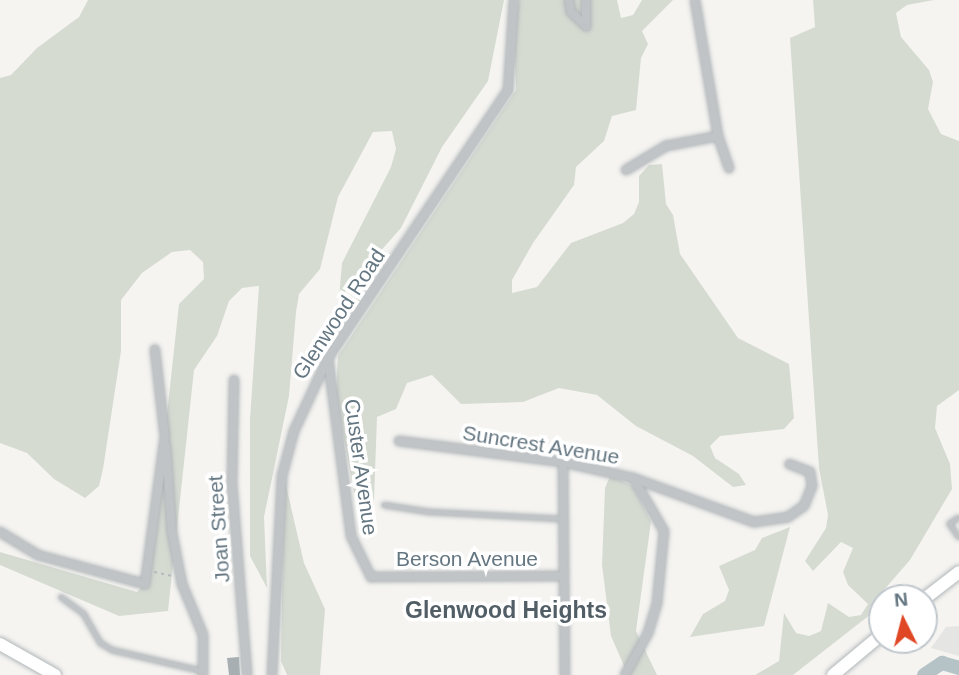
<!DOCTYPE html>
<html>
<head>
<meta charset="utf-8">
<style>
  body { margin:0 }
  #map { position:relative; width:959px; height:675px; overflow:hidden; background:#f5f4f1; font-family:Arial,sans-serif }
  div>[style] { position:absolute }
  .built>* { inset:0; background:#e5e6e4 }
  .green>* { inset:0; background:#d6dbd2 }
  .river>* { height:14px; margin:-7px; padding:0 7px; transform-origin:7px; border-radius:7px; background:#b5c3c6 }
  .building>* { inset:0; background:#a7afb3 }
  .path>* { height:2px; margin-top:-1px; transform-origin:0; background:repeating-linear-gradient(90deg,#b8bbbd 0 3.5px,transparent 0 7px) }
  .roads { filter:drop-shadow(0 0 2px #b1b6b9) drop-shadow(0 0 2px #b1b6b9) }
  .lane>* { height:3.5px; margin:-1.75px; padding:0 1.75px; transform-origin:1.75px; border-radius:1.75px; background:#c0c4c7 }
  .street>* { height:8px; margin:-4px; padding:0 4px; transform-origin:4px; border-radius:4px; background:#c0c4c7 }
  .primary>* { height:12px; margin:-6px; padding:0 6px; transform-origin:6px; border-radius:6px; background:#fff }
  span { translate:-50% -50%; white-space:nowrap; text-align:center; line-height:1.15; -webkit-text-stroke:7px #fff; paint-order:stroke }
  .street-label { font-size:21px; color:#647681 }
  .neighbourhood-label { font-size:23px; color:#525e66; font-weight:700 }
  .north { position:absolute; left:868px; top:584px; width:70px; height:70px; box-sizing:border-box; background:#fff; border:2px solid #c1c8cd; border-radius:50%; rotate:354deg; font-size:19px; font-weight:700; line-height:28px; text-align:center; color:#647681 }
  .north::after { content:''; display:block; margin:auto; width:24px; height:32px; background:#e04725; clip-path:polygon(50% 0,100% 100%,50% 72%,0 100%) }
</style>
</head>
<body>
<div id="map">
  <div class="built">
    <div style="clip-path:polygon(959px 626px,959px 656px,931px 648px,946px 627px)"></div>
  </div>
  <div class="green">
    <div style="clip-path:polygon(88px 0,504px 0,488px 81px,442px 147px,401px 228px,339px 298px,342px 263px,391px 167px,396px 149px,392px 131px,373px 132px,338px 197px,320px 269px,299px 294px,296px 312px,289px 396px,264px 517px,267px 588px,250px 556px,250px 419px,259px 286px,242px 288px,229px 301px,217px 336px,194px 370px,168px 611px,119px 616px,0 565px,0 552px,137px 592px,149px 579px,179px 304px,204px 279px,203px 262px,190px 250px,172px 252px,142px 273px,121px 300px,121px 351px,103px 469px,99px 486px,85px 498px,54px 479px,27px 453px,0 443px,0 78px,11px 75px,37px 48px,79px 17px)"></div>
    <div style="clip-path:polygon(519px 0,617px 0,621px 18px,633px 15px,642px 0,673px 0,642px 31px,648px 44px,641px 58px,636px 110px,612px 116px,604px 141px,576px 167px,574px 185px,533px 243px,512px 280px,512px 293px,537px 287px,571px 243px,623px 223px,634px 214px,639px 202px,639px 176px,649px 165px,662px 164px,666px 204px,673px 215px,680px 254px,738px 338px,789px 364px,794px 418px,784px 429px,720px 436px,710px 446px,715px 458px,739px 474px,746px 485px,733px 487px,693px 456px,636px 426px,597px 395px,559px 388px,523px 402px,461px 404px,432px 375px,407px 383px,396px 409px,377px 417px,373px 528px,361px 531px,336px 396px,338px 356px,516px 90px,514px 32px)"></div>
    <div style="clip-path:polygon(813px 0,934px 0,907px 5px,896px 13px,901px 37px,929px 70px,933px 82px,928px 109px,941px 134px,959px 141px,959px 390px,937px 406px,935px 428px,950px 464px,952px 489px,910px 560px,883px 591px,871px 614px,793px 675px,755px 675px,779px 661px,784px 613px,796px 633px,809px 636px,821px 631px,828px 603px,849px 617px,861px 615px,868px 604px,848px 585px,843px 572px,853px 548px,841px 542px,813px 571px,805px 561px,826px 528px,828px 515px,819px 468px,790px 38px,815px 27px)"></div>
    <div style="clip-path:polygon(610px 476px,633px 486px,651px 522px,636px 631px,657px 675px,628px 675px,611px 636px,602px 565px,605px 488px)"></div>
    <div style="clip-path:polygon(284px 477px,304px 563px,325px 609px,320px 675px,287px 675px,281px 661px)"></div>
    <div style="clip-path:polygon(790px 527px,764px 626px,690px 637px,703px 614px,725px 601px,729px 590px,719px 566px,755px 550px,762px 538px)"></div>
  </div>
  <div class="river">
    <div style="left:924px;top:675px;width:22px;rotate:-34deg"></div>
    <div style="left:942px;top:663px;width:18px;rotate:16deg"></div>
  </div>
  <div class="building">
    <div style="clip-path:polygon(239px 657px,240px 675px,229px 675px,227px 658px)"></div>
  </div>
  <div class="path">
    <div style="left:154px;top:572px;width:19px;rotate:12deg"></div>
  </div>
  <div class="roads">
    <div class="lane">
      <div style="left:384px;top:505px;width:47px;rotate:8.7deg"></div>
      <div style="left:430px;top:512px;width:131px;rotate:3.1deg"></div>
      <div style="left:959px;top:518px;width:11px;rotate:146deg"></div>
      <div style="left:950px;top:524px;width:16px;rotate:55deg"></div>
      <div style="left:61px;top:597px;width:29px;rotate:36deg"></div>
      <div style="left:84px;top:614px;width:34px;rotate:60deg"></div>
      <div style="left:101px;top:643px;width:13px;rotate:32deg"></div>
      <div style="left:112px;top:650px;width:92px;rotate:13.1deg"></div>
    </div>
    <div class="street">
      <div style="left:569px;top:0;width:12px;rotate:81deg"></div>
      <div style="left:571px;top:12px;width:21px;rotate:43deg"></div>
      <div style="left:586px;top:26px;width:26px;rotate:-90deg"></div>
      <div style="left:695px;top:0;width:138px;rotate:80.4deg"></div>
      <div style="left:718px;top:136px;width:34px;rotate:71deg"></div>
      <div style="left:626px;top:170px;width:47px;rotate:-31deg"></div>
      <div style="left:666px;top:146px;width:53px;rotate:-10.9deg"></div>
      <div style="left:328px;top:358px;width:179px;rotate:82.6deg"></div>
      <div style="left:351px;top:536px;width:46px;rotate:64deg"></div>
      <div style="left:371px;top:577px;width:192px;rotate:-0.3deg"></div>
      <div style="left:234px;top:380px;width:103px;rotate:91.1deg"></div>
      <div style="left:232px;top:483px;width:193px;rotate:85.5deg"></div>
      <div style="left:399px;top:441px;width:165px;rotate:7.3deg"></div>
      <div style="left:563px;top:462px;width:72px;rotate:12.9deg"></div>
      <div style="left:633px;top:478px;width:129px;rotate:20deg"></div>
      <div style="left:754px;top:522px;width:34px;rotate:-8deg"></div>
      <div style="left:788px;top:517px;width:19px;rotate:-35deg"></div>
      <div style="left:804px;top:506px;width:22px;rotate:-68deg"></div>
      <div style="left:812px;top:486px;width:14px;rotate:-98deg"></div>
      <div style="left:810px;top:472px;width:22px;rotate:-159deg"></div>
      <div style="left:166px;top:446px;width:87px;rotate:86.1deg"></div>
      <div style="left:172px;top:533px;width:52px;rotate:78.9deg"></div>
      <div style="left:182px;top:584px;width:55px;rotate:67.6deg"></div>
      <div style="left:203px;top:635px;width:40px;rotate:90deg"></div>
      <div style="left:563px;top:462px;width:213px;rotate:89.5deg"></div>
      <div style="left:0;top:532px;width:44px;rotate:31.2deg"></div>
      <div style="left:38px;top:555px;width:111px;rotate:15.2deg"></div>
      <div style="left:145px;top:584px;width:148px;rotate:-82.3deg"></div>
      <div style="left:165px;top:437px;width:88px;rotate:-96.6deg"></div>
      <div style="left:272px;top:675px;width:199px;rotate:-87.1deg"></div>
      <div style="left:282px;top:476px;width:47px;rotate:-75.1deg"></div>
      <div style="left:294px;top:431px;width:81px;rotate:-65deg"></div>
      <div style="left:328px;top:358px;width:323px;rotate:-56.1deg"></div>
      <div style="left:508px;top:90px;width:90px;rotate:-86.2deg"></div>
      <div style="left:625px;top:675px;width:48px;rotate:-61.3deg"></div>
      <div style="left:648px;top:633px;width:31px;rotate:-73deg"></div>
      <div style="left:657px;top:603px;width:72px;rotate:-84.4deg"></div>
      <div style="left:664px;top:531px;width:61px;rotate:-120.3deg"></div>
    </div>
    <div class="primary">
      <div style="left:924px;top:599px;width:44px;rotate:-37.6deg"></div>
      <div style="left:0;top:644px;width:63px;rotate:29.4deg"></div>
      <div style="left:833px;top:675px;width:64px;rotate:-39.9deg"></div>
    </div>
  </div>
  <div class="street-label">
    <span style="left:339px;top:314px;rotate:-57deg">Glenwood Road</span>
    <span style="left:541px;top:445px;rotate:9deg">Suncrest Avenue</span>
    <span style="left:361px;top:467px;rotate:82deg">Custer Avenue</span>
    <span style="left:219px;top:529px;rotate:-94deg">Joan Street</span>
    <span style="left:467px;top:559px">Berson Avenue</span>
  </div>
  <div class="neighbourhood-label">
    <span style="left:506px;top:610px">Glenwood Heights</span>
  </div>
  <div class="north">N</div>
</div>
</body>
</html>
